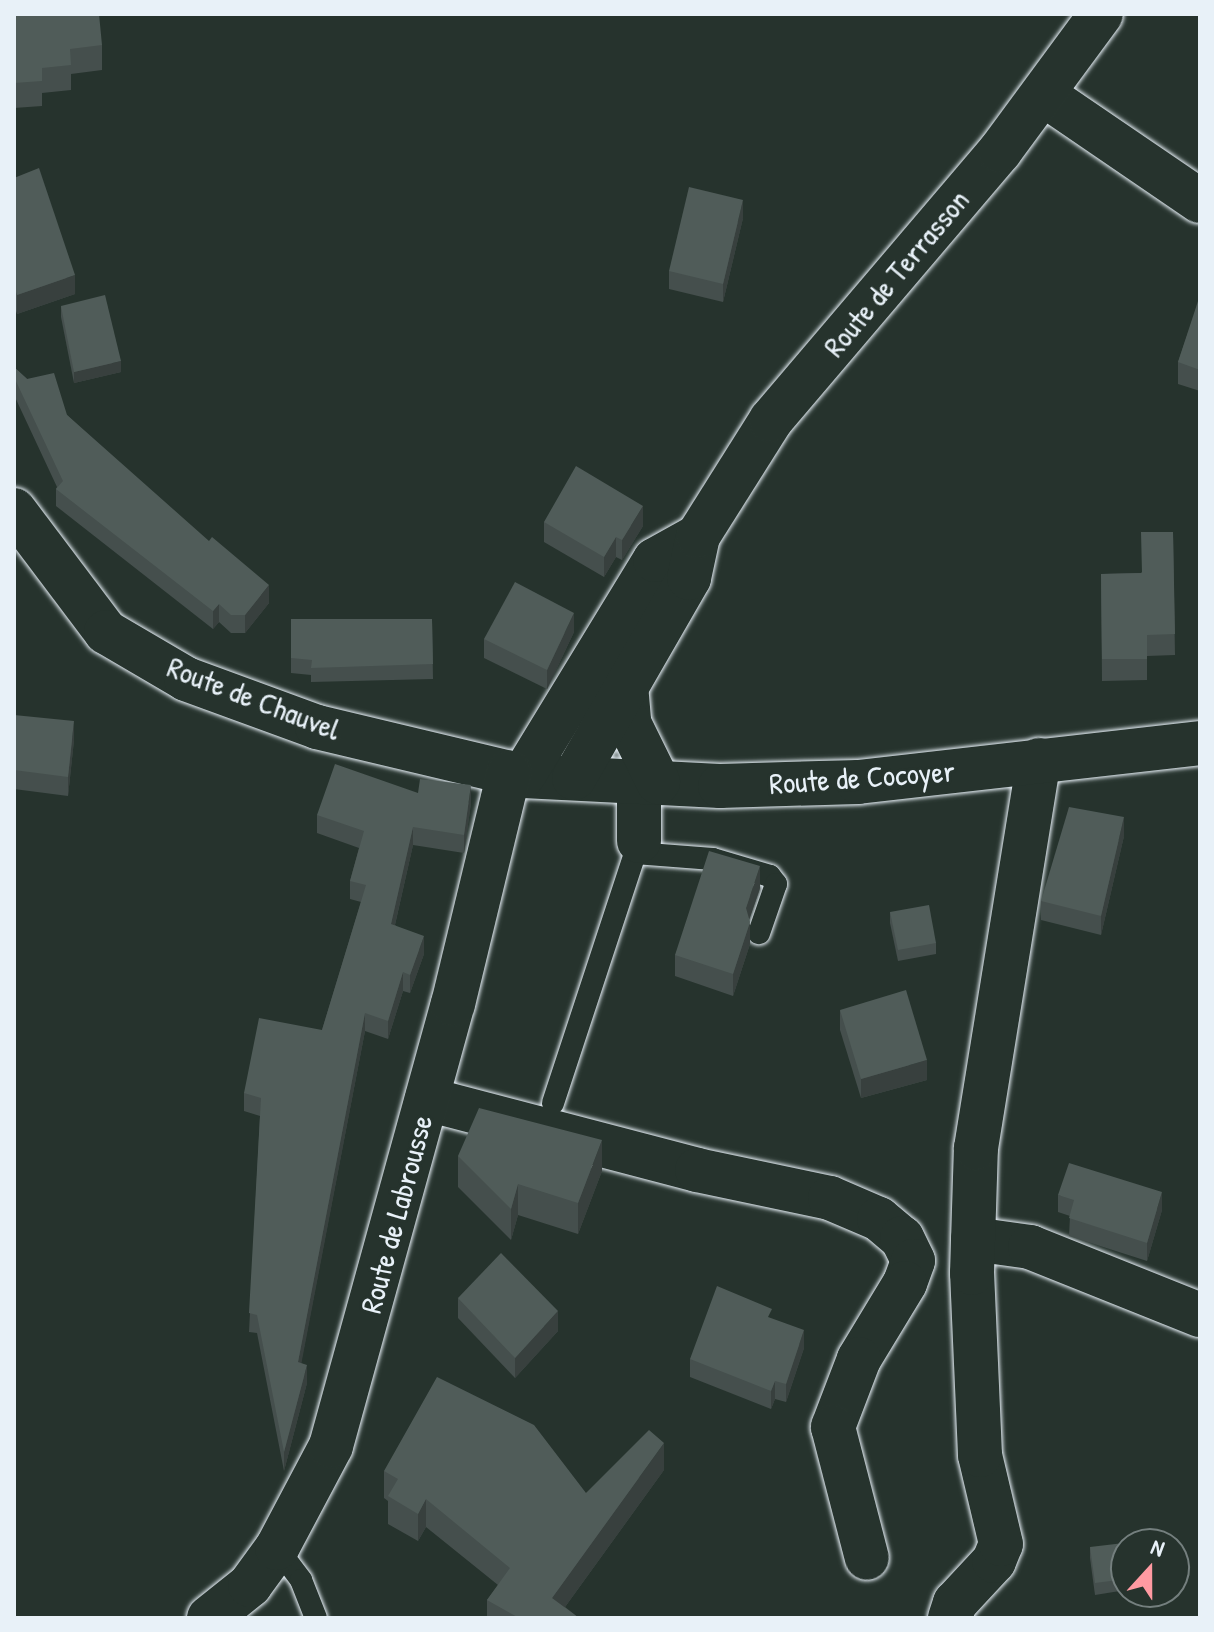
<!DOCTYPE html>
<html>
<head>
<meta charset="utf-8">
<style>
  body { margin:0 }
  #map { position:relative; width:1214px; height:1632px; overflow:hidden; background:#26332d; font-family:"Patrick Hand",sans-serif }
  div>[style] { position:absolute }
  .roads { filter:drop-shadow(0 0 2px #e8f1f8) drop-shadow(0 0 2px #e8f1f8) }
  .lane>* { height:22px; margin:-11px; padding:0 11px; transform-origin:11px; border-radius:11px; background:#26332d }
  .street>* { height:44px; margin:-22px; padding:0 22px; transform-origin:22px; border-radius:22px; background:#26332d }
  .secondary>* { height:44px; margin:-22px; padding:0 22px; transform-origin:22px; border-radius:22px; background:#26332d }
  .wall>* { inset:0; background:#454f4d }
  .shaded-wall>* { inset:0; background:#38403e }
  .building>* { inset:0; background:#505c59 }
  span { translate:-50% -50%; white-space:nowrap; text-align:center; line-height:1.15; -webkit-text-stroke:6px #26332d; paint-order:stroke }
  .street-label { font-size:30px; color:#e8f1f8 }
  .frame { position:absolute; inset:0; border:16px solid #e8f1f8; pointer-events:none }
  .north { position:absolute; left:1110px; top:1528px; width:80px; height:80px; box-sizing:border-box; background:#26332d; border:2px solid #747f7e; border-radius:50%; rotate:21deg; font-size:22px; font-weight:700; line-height:32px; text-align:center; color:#e8f1f8 }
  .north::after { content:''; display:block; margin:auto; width:28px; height:36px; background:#ff9aa2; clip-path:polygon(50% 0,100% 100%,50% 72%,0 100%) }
</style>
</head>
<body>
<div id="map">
  <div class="roads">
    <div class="lane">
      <div style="left:635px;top:853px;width:78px;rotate:4.4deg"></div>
      <div style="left:713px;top:859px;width:59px;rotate:16.6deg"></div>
      <div style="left:770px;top:876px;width:10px;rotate:53deg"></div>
      <div style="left:776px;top:884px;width:52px;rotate:109.1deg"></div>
      <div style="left:553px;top:1103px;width:276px;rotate:-71.8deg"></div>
      <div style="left:277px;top:1548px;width:40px;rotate:53deg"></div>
      <div style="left:301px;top:1580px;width:41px;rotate:68.5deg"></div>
    </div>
    <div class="street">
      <div style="left:1043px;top:94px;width:190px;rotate:34.3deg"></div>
      <div style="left:639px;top:841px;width:59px;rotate:-90deg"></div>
      <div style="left:427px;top:1099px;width:279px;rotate:14.7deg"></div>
      <div style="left:697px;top:1170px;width:136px;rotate:11.9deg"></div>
      <div style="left:830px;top:1198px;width:53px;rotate:23.2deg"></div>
      <div style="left:879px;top:1219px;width:30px;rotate:40deg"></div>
      <div style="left:902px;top:1238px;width:25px;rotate:64deg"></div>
      <div style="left:913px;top:1261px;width:23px;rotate:110deg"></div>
      <div style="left:905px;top:1283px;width:89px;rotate:121.2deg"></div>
      <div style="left:859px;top:1359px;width:73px;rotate:110.9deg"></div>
      <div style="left:833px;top:1427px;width:135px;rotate:75.5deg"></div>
      <div style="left:973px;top:1239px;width:58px;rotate:8deg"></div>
      <div style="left:1030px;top:1247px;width:183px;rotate:21.8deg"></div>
      <div style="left:950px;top:1618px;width:16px;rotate:-72deg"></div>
      <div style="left:955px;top:1603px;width:57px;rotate:-47.1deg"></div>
      <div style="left:994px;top:1561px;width:18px;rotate:-68deg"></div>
      <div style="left:1001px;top:1544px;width:91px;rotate:-103.3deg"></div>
      <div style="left:980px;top:1455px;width:182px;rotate:-92.5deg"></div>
      <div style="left:972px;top:1273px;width:125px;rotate:-88.2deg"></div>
      <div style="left:976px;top:1148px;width:393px;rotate:-80.8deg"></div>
    </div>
    <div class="secondary">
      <div style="left:14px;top:510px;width:153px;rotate:53deg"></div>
      <div style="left:106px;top:632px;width:93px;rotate:30.4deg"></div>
      <div style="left:186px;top:679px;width:140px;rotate:20.1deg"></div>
      <div style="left:317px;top:727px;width:212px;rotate:13.4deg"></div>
      <div style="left:523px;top:776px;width:197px;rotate:2.9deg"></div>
      <div style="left:720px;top:786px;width:138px;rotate:-1.7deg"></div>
      <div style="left:858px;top:782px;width:344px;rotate:-6.5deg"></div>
      <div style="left:626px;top:685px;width:38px;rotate:85deg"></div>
      <div style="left:629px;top:723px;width:66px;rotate:63.8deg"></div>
      <div style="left:523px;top:776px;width:253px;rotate:-58.6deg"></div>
      <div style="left:655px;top:560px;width:49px;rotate:-29.2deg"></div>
      <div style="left:574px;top:778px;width:231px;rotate:-60.1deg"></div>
      <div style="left:689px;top:578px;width:43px;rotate:-77.9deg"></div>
      <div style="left:698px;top:536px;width:137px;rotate:-57.8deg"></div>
      <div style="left:771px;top:420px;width:353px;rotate:-49.6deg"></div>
      <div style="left:1000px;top:151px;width:170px;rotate:-53.6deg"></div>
      <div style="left:209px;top:1618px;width:53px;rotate:-38.8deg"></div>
      <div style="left:250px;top:1585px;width:46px;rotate:-53.9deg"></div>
      <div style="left:277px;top:1548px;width:115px;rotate:-62.1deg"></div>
      <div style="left:331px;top:1446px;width:459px;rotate:-74.6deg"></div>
      <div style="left:453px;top:1004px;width:238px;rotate:-76.4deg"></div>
    </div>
  </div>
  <div class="wall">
    <div style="clip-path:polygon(14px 14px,102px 45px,102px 70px,71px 74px,71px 90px,42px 93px,42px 106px,14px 108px)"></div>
    <div style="clip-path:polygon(14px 178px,75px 294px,17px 314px,14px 305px)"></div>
    <div style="clip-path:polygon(743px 218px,723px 302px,669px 289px,669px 271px)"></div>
    <div style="clip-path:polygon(1200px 298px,1200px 391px,1178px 384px,1178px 362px)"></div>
    <div style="clip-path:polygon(61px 306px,121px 372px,74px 383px,61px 317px)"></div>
    <div style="clip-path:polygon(14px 367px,67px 415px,269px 603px,245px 633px,231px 633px,219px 622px,213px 629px,56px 506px,56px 489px,57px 487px,14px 395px)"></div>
    <div style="clip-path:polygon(544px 522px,643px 526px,622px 560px,616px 557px,604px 577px,544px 542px)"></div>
    <div style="clip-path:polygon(1173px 532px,1175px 655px,1147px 656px,1147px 680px,1102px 681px,1101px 574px,1141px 573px)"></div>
    <div style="clip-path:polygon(291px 619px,432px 619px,433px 679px,311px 682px,311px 675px,291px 673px)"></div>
    <div style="clip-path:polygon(574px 632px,547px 689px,484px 658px,484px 639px)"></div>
    <div style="clip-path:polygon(14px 715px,74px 740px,68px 796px,14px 789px)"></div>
    <div style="clip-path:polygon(418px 793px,471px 803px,464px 853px,413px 845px,395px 925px,424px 954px,410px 993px,403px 991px,388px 1039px,365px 1031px,301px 1363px,307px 1383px,284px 1471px,257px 1333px,249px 1332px,260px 1116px,244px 1111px,244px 1093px,322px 1030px,361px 902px,350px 899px,350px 881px,359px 848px,317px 833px,317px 815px)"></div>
    <div style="clip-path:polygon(1124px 836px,1101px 935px,1041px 920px,1041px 901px)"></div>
    <div style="clip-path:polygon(760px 888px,749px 919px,750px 944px,733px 996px,675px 976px,675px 955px)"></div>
    <div style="clip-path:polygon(890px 912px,936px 943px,936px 954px,898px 961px,890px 923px)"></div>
    <div style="clip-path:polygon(840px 1010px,927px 1080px,861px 1098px,840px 1030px)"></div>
    <div style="clip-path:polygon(458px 1156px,602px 1171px,578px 1234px,518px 1215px,511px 1240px,458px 1187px)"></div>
    <div style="clip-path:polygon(1058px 1195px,1162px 1210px,1147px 1261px,1069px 1236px,1070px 1216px,1058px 1212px)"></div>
    <div style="clip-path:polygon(458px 1298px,558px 1331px,515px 1378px,458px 1318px)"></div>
    <div style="clip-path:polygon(772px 1319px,804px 1348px,786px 1402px,775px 1399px,771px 1409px,690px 1377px,690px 1359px)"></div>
    <div style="clip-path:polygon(664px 1470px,565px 1607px,579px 1618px,487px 1618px,487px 1600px,498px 1585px,426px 1527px,418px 1541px,388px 1524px,388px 1501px,384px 1498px,384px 1471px,586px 1493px)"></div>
    <div style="clip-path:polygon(1090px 1547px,1126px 1560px,1126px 1590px,1095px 1595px,1090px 1558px)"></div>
  </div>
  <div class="shaded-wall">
    <div style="clip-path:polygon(743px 200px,743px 218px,723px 302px,723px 284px)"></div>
    <div style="clip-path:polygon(75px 275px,75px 294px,17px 314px,17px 295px)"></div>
    <div style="clip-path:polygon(121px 361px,121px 372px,74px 383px,74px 372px)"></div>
    <div style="clip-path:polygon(643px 506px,643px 526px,622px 560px,622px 540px)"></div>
    <div style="clip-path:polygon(616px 537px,616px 557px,604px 577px,604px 557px)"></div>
    <div style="clip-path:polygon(269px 585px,269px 603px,245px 633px,245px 615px)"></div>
    <div style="clip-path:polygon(219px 604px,219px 622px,213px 629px,213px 611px)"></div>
    <div style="clip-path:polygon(574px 613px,574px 632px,547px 689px,547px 670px)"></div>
    <div style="clip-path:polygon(74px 721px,74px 740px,68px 796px,68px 777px)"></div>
    <div style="clip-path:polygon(471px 785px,471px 803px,464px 853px,464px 835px)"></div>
    <div style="clip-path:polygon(1124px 817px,1124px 836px,1101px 935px,1101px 916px)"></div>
    <div style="clip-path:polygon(413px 827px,413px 845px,391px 942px,391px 924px)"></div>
    <div style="clip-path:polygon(760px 866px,760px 888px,746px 929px,746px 908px)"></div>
    <div style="clip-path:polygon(750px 922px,750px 944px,733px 996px,733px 974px)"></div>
    <div style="clip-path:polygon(424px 936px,424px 954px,410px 993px,410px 975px)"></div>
    <div style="clip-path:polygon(403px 972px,403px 991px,388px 1039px,388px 1021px)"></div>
    <div style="clip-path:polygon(365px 1013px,365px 1031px,298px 1381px,298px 1362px)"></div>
    <div style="clip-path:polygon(927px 1060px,927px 1080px,861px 1098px,861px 1079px)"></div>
    <div style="clip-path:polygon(602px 1140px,602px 1171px,578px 1234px,578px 1203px)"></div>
    <div style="clip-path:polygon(518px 1184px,518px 1215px,511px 1240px,511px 1209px)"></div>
    <div style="clip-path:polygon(1162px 1192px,1162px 1210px,1147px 1261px,1147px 1243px)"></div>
    <div style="clip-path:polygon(558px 1311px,558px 1331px,515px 1378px,515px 1358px)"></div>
    <div style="clip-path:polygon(804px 1330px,804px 1348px,786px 1402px,786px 1384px)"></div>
    <div style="clip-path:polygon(307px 1365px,307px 1383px,284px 1471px,284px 1452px)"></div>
    <div style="clip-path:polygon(775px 1381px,775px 1399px,771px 1409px,771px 1391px)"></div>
    <div style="clip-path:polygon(664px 1443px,664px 1470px,557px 1618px,552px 1598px)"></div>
    <div style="clip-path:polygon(426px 1499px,426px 1527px,418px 1541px,418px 1514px)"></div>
  </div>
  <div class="building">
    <div style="clip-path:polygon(14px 14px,99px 14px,102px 45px,70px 49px,71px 65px,42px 68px,42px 81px,14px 83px)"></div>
    <div style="clip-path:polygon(39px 168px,75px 275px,17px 295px,14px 286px,14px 178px)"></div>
    <div style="clip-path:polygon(689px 187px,743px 200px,723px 284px,669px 271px)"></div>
    <div style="clip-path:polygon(105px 295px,121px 361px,74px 372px,61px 306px)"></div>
    <div style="clip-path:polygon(1199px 298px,1200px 298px,1200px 370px,1178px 362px)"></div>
    <div style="clip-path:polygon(14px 367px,27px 379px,54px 373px,67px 415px,209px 541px,212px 537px,269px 585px,245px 615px,231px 615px,219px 604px,213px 611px,56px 489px,63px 481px,14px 377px)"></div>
    <div style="clip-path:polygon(576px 466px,643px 506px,622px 540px,616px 537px,604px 557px,544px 522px)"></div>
    <div style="clip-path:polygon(1141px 532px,1173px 532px,1175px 634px,1147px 635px,1147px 659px,1102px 659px,1101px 574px,1142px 573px)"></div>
    <div style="clip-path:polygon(515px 582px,574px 613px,547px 670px,484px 639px)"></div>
    <div style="clip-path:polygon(291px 619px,432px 619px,433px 664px,311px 668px,312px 660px,291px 658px)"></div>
    <div style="clip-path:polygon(14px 715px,74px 721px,68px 777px,14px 770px)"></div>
    <div style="clip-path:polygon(335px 764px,418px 793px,420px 779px,471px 785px,464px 835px,413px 827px,391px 924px,424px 936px,410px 975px,403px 972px,388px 1021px,365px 1013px,298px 1362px,307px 1365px,284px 1452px,257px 1315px,249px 1313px,261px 1098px,244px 1093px,259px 1018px,322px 1030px,366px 885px,350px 881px,364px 831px,317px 815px)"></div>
    <div style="clip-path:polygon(1069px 807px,1124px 817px,1101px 916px,1041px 901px)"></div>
    <div style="clip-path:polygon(709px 851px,760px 866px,746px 908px,750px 922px,733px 974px,675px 955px)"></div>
    <div style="clip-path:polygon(929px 905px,936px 943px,898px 950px,890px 912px)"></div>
    <div style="clip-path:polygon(906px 990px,927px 1060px,861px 1079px,840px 1010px)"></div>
    <div style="clip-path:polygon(479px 1108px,602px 1140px,578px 1203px,518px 1184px,511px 1209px,458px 1156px)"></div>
    <div style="clip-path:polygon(1069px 1163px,1162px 1192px,1147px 1243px,1069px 1218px,1074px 1200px,1058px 1195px)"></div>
    <div style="clip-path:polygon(501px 1253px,558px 1311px,515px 1358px,458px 1298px)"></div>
    <div style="clip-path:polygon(717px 1286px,772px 1309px,768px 1317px,804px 1330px,786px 1384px,775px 1381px,771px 1391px,690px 1359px)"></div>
    <div style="clip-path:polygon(437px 1377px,534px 1425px,586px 1493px,649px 1430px,664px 1443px,552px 1598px,579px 1618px,519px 1618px,487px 1600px,510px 1568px,426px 1499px,418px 1514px,388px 1496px,398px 1479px,384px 1471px)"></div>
    <div style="clip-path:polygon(1124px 1543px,1126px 1560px,1126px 1579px,1095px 1583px,1090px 1547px)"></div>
  </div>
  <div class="street-label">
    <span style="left:896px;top:273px;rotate:-50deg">Route de Terrasson</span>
    <span style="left:254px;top:698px;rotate:21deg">Route de Chauvel</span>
    <span style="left:862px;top:777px;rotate:-4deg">Route de Cocoyer</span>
    <span style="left:396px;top:1214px;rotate:-75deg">Route de Labrousse</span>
  </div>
  <div class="frame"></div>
  <div class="north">N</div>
</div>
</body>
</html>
